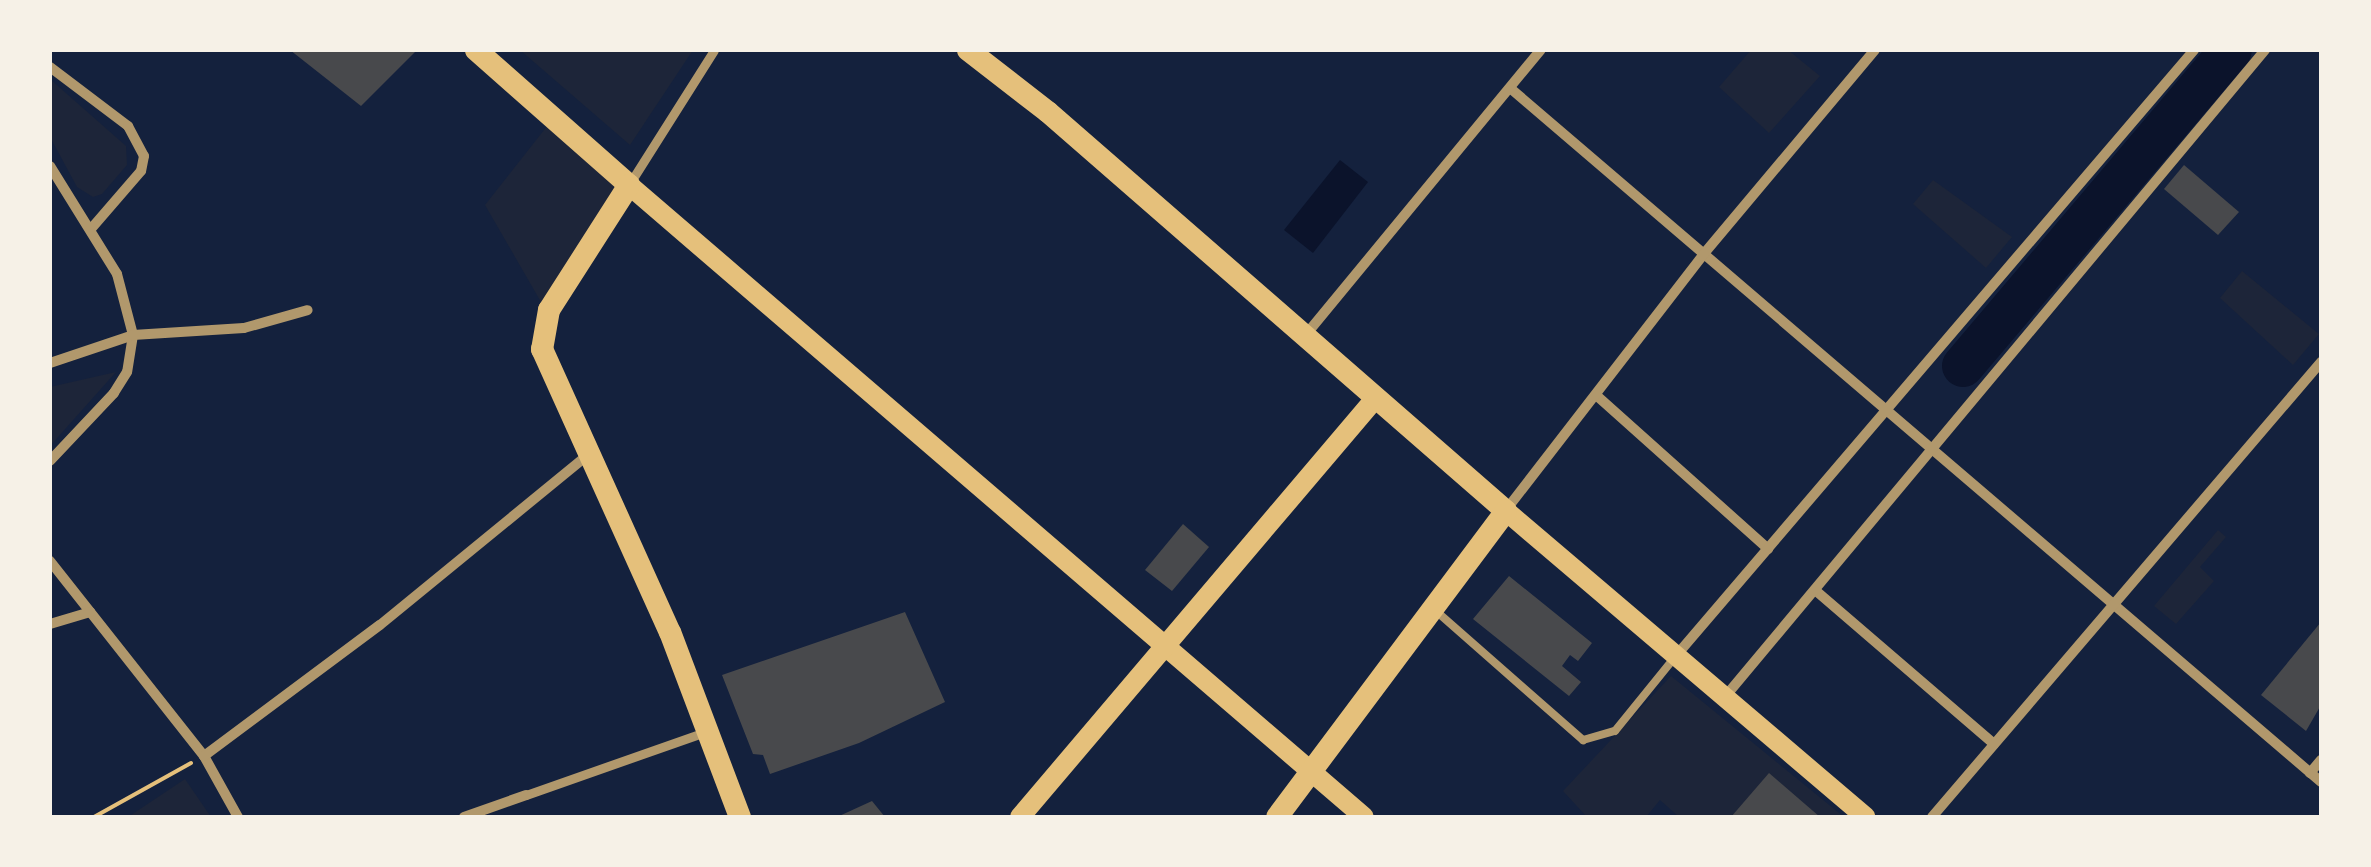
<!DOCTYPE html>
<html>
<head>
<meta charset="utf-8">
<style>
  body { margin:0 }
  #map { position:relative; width:2371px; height:867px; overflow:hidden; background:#14213d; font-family:Mulish,sans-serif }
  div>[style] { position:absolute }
  .green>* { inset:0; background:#1d2539 }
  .water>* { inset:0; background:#0b132b }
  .river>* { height:42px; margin:-21px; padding:0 21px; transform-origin:21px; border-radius:21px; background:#0b132b }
  .building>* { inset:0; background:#48494c }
  .path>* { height:4px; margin:-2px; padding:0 2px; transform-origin:2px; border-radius:2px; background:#e5c07b }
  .service>* { height:8px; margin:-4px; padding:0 4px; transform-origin:4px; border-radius:4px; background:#b1986c }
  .pedestrian>* { height:9px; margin:-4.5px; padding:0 4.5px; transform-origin:4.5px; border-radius:4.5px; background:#b1986c }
  .minor>* { height:10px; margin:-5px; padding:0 5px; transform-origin:5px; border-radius:5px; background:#b1986c }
  .secondary>* { height:20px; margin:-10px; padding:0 10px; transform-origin:10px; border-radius:10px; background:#e5c07b }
  .primary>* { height:22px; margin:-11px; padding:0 11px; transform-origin:11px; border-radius:11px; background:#e5c07b }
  span { translate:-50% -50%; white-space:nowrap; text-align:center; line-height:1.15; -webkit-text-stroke:9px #f6f1e7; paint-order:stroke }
  .frame { position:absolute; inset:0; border:52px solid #f6f1e7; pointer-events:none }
</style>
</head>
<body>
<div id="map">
  <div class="green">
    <div style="clip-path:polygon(520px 50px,693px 50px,630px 145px)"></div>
    <div style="clip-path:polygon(1751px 50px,1788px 50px,1820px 76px,1769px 133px,1719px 87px)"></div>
    <div style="clip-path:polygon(50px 79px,126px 146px,127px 165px,102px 194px,93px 197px,77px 187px,50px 137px)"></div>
    <div style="clip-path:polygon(548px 125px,621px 187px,541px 302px,485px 205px)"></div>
    <div style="clip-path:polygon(1933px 180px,2012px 237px,1986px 268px,1913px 204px)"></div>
    <div style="clip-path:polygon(2242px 271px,2319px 334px,2293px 365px,2220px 298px)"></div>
    <div style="clip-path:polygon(116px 372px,50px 446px,50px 387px)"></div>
    <div style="clip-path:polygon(2218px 530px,2226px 537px,2200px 567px,2214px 581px,2176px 624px,2154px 606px)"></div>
    <div style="clip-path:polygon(1671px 676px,1844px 817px,1679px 817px,1660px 800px,1646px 817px,1587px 817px,1563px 791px)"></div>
    <div style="clip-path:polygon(185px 779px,211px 817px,128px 817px)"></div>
  </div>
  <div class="water">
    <div style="clip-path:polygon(1340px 160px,1368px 182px,1313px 253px,1284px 230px)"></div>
  </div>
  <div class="river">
    <div style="left:1963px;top:366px;width:414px;rotate:-49.7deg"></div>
  </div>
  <div class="building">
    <div style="clip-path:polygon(290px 50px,417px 50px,361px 106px)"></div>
    <div style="clip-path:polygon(2184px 165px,2239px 212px,2218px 235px,2164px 189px)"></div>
    <div style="clip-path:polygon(1183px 524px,1209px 547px,1172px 591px,1145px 570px)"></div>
    <div style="clip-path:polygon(1509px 576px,1592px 643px,1578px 661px,1570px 655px,1562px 666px,1581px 682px,1569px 696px,1473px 619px)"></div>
    <div style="clip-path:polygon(905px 612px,945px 702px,859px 743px,770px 774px,763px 755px,753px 754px,722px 675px)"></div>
    <div style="clip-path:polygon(2321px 622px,2321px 705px,2306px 731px,2261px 695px)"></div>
    <div style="clip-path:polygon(1769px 773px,1820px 817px,1731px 817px)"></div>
    <div style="clip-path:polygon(872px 801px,885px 817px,837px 817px)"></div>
  </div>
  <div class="path">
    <div style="left:94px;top:817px;width:111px;rotate:-29.1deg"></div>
  </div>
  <div class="service">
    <div style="left:1436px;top:611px;width:196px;rotate:41.3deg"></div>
    <div style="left:1583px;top:740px;width:33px;rotate:-16deg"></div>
    <div style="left:1615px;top:731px;width:95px;rotate:-51deg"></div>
  </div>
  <div class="pedestrian">
    <div style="left:630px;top:183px;width:157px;rotate:-57.7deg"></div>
    <div style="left:526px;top:795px;width:193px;rotate:-19.4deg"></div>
  </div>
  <div class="minor">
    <div style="left:50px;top:67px;width:98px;rotate:37.1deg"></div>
    <div style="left:128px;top:126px;width:34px;rotate:62deg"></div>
    <div style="left:144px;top:156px;width:15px;rotate:101deg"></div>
    <div style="left:141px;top:171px;width:77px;rotate:130.8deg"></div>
    <div style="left:1510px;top:88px;width:1067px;rotate:40.55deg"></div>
    <div style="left:50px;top:166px;width:127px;rotate:58.2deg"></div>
    <div style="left:117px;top:274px;width:63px;rotate:75.3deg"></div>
    <div style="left:133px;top:335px;width:37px;rotate:99deg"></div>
    <div style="left:127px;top:372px;width:25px;rotate:122deg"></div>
    <div style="left:114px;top:393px;width:93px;rotate:133.3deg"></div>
    <div style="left:1304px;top:337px;width:372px;rotate:-50.5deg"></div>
    <div style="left:50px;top:363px;width:88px;rotate:-18.6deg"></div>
    <div style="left:133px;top:335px;width:111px;rotate:-3.6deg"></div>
    <div style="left:244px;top:328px;width:66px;rotate:-15.7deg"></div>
    <div style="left:1596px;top:395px;width:231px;rotate:41.8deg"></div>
    <div style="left:1506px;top:510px;width:321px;rotate:-52.3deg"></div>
    <div style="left:1702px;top:256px;width:269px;rotate:-50deg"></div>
    <div style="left:50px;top:561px;width:248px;rotate:51.7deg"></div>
    <div style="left:204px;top:756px;width:70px;rotate:60.9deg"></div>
    <div style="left:1815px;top:590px;width:236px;rotate:40.7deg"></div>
    <div style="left:50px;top:624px;width:42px;rotate:-16.7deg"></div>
    <div style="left:1675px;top:657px;width:799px;rotate:-49.47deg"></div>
    <div style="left:1724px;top:698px;width:844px;rotate:-50.14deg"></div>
    <div style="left:204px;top:756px;width:219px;rotate:-36.7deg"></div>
    <div style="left:380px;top:625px;width:269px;rotate:-39.3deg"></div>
    <div style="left:2310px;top:773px;width:17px;rotate:-50deg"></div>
    <div style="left:464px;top:817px;width:66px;rotate:-19.5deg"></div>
    <div style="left:1932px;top:817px;width:599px;rotate:-49.47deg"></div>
  </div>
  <div class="secondary">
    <div style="left:629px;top:185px;width:969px;rotate:40.69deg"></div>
    <div style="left:1506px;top:511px;width:472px;rotate:40.4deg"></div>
    <div style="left:1020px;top:817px;width:546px;rotate:-49.68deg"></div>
  </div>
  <div class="primary">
    <div style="left:476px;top:50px;width:204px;rotate:41.4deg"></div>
    <div style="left:629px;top:185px;width:148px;rotate:122.6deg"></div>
    <div style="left:549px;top:310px;width:40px;rotate:100deg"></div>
    <div style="left:542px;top:349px;width:311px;rotate:65.7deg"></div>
    <div style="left:670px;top:632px;width:198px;rotate:69.3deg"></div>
    <div style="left:968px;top:50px;width:101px;rotate:37.8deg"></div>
    <div style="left:1048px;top:112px;width:607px;rotate:41.06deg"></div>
    <div style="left:1506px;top:511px;width:382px;rotate:126.8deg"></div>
  </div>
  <div class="frame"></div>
</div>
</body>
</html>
